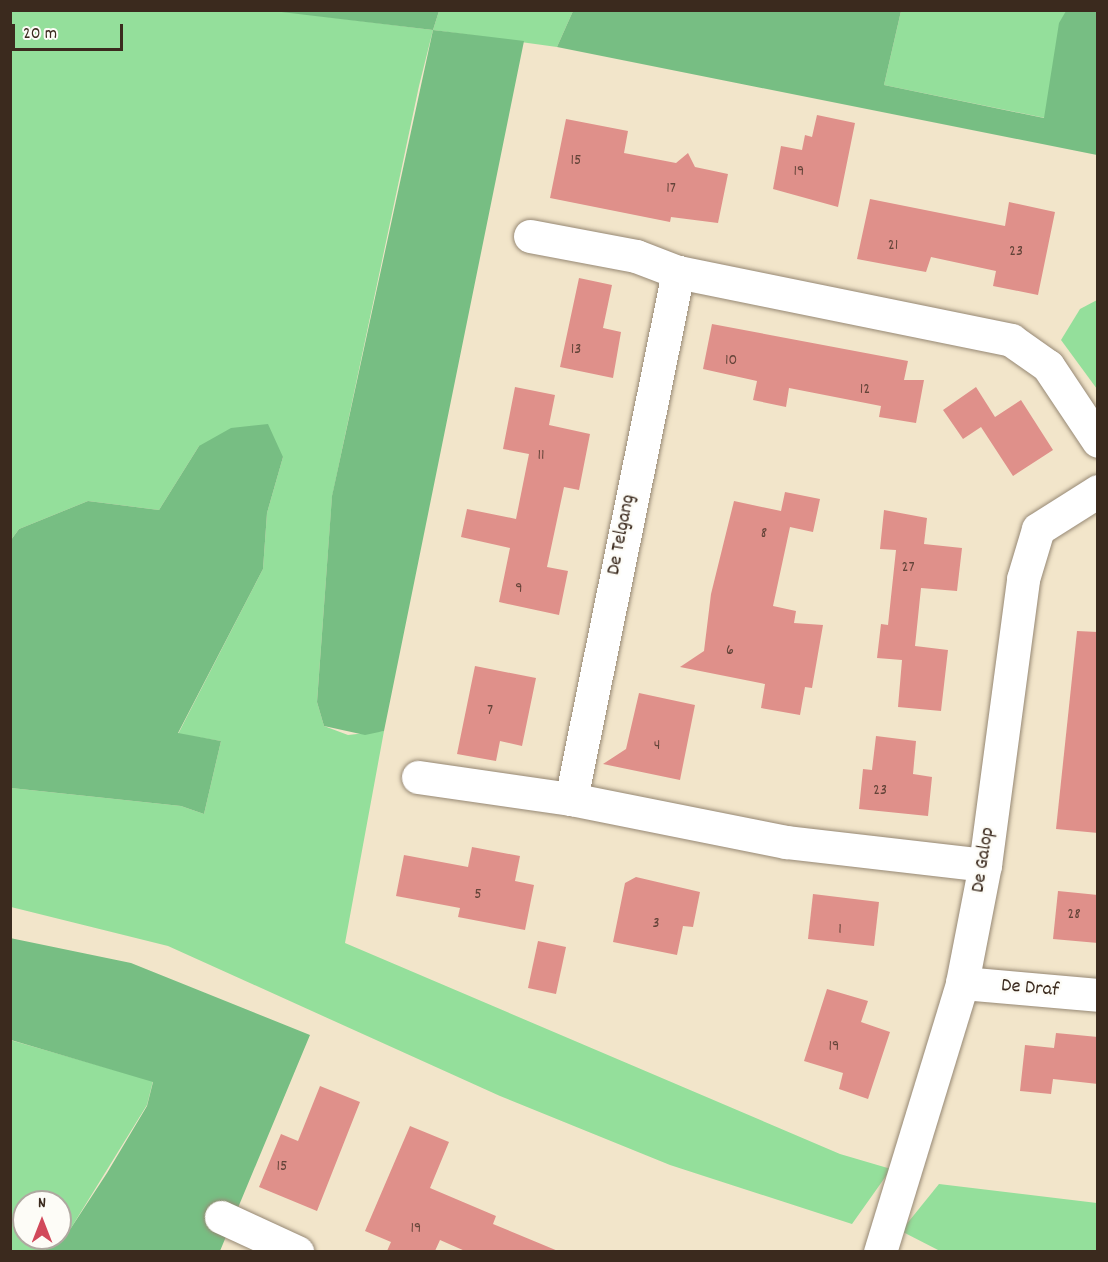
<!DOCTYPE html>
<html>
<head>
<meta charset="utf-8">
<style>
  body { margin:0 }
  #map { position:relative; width:1108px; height:1262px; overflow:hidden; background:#f2e5ca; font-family:Dekko,sans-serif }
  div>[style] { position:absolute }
  .green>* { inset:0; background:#94df9b }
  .forest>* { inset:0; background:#77be83 }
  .building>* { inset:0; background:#df908a }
  .roads { filter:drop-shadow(0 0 2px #968874) drop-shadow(0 0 2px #968874) }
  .minor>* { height:33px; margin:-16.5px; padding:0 16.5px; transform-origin:16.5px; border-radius:16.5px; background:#fff }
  span { translate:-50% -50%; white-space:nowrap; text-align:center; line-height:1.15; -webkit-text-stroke:5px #fdfcf7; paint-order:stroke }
  .number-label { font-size:16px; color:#644439 }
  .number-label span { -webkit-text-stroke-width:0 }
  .street-label { font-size:20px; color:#3b2a1e }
  .frame { position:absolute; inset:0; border:12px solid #3b2a1e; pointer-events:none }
  .north { position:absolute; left:12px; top:1190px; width:60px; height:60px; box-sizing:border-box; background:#fdfcf7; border:2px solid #afa8a0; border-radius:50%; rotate:0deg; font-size:16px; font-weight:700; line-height:24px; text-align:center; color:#3b2a1e }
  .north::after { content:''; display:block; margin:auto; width:21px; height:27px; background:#d1495b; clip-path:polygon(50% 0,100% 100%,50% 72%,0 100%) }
  .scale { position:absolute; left:12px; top:24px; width:111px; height:27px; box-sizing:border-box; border:3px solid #3b2a1e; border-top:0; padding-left:8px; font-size:18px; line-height:21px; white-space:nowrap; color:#3b2a1e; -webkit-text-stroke:4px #fdfcf7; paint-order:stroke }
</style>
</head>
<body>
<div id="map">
  <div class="green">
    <div style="clip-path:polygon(273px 10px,433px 30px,439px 11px,573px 11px,557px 47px,433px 30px,419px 86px,332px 497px,317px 702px,324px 726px,348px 735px,384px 731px,345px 943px,840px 1154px,891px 1169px,852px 1224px,670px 1165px,500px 1096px,168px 946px,11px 907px,11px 788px,181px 806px,204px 814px,221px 741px,178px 734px,263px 569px,267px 513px,283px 457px,199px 446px,159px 510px,88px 501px,19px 529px,11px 540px,11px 11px)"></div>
    <div style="clip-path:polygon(901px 11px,1066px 11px,1045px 118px,884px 85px)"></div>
    <div style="clip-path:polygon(1097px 300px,1097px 389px,1061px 340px,1080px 309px)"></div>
    <div style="clip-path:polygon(10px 1040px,153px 1081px,147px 1105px,71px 1228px,60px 1237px,60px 1202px,24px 1202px,24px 1238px,59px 1238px,44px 1251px,11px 1251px)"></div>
    <div style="clip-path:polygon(939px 1184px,1097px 1203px,1097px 1251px,940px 1251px,901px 1231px)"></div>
  </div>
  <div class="forest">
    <div style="clip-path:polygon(273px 11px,439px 11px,433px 30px,524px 41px,384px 731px,365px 735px,324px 726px,317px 702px,332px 496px,433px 30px)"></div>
    <div style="clip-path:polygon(573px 11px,901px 11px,884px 85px,1044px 118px,1059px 23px,1066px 11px,1097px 11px,1097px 155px,557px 47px)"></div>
    <div style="clip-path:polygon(268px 424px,283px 457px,267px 513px,263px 569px,178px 733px,221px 741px,204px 814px,181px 806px,11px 788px,11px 540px,19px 529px,88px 501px,159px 510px,199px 446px,231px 428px)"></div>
    <div style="clip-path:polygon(10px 938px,131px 963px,310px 1035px,220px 1251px,44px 1251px,71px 1228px,107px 1173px,147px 1106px,153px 1082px,11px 1040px)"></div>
  </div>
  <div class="building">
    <div style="clip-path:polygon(817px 115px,855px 123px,838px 207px,773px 189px,781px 146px,802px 150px,805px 135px,812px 137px)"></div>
    <div style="clip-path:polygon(566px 119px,628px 131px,624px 153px,676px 163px,688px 153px,695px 167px,728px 174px,718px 223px,671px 217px,670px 222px,550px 198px)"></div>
    <div style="clip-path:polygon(870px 199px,1005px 226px,1009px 202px,1055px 212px,1038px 295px,993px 286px,996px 271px,931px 257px,926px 272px,857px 259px)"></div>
    <div style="clip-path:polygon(579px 278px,612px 285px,603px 328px,621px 332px,613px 378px,560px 367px)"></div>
    <div style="clip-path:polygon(712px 324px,908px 361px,904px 380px,924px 380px,916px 423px,879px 417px,881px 406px,789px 388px,786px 407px,753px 400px,757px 381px,703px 369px)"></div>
    <div style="clip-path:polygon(515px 387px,555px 395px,549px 425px,590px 434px,579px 490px,564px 487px,547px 567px,568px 571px,559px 615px,499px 602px,510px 548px,461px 537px,467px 509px,516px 519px,529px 454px,503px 449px)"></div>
    <div style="clip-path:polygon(976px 387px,995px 417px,1021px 400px,1053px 450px,1013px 476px,981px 427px,963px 439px,943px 410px)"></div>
    <div style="clip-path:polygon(785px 492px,820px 499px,813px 532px,790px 527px,773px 606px,796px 611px,794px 623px,823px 625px,812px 688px,805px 687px,800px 715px,761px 708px,765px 684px,680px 667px,704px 651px,711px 594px,734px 501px,781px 511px)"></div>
    <div style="clip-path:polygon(884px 510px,927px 518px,924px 544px,962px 548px,957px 591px,921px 588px,915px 646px,948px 650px,941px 711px,898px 707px,902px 660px,877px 658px,881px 624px,888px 625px,896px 550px,880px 549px)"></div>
    <div style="clip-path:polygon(1077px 631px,1098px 632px,1098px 833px,1056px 829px)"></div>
    <div style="clip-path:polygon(475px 666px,536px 678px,522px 746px,500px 741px,496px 761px,457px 754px)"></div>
    <div style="clip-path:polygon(639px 693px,695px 705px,680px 780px,603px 764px,626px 749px)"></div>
    <div style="clip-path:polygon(876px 736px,916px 741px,913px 774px,932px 777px,928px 816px,859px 809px,863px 769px,872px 770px)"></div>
    <div style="clip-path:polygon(472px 847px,520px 856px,515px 881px,534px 885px,525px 930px,458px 917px,460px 908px,396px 896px,404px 855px,468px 867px)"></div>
    <div style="clip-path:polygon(636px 877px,700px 892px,693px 927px,683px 926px,677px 955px,613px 942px,625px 883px)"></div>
    <div style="clip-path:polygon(1058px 891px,1098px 895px,1098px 943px,1053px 939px)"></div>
    <div style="clip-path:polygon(813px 894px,879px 902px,874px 946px,808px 939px)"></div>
    <div style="clip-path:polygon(538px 941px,566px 947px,556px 994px,528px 988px)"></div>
    <div style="clip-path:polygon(827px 989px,868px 1001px,861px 1022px,890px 1032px,868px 1099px,839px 1089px,843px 1073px,804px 1061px)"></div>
    <div style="clip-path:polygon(1056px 1033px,1098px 1037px,1098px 1084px,1053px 1079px,1051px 1094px,1020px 1091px,1025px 1045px,1054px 1048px)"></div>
    <div style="clip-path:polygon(320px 1086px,360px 1102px,317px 1211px,259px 1187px,281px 1134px,298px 1141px)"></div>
    <div style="clip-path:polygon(410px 1126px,449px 1142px,430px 1188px,496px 1216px,493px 1224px,558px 1251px,465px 1251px,440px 1240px,435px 1251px,387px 1251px,391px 1242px,365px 1231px)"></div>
  </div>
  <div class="roads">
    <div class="minor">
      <div style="left:530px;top:236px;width:108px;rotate:10.7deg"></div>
      <div style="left:636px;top:256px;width:45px;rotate:20.9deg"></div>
      <div style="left:418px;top:777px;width:155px;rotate:8.2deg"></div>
      <div style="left:985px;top:865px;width:200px;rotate:-173.4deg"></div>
      <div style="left:786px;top:842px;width:219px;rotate:-168.7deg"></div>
      <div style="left:571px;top:799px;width:538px;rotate:-78.52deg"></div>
      <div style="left:678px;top:272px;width:340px;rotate:11.5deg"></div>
      <div style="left:1011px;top:340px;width:45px;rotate:35.1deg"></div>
      <div style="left:1048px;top:366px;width:90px;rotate:56.3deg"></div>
      <div style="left:962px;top:983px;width:137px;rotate:5deg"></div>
      <div style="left:221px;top:1217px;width:84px;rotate:24.7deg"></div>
      <div style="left:880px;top:1252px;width:281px;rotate:-73deg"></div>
      <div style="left:962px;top:983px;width:120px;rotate:-79deg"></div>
      <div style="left:985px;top:865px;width:289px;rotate:-82.4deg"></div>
      <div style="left:1023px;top:579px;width:52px;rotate:-73.3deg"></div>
      <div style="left:1038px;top:529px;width:71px;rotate:-32.3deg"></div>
    </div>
  </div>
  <div class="number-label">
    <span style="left:576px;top:161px">15</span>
    <span style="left:799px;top:172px">19</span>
    <span style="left:671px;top:189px">17</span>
    <span style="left:893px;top:246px">21</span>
    <span style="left:1016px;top:252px">23</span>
    <span style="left:576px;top:350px">13</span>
    <span style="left:731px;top:361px">10</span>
    <span style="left:865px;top:390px">12</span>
    <span style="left:541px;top:456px">11</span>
    <span style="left:764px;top:534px">8</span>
    <span style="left:908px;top:568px">27</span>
    <span style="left:519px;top:589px">9</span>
    <span style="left:730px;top:651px">6</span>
    <span style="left:490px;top:711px">7</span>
    <span style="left:657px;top:746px">4</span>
    <span style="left:880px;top:791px">23</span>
    <span style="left:478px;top:895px">5</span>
    <span style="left:1074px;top:915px">28</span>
    <span style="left:656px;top:924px">3</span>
    <span style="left:840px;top:930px">1</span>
    <span style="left:834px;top:1047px">19</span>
    <span style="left:282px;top:1167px">15</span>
    <span style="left:416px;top:1229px">19</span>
  </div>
  <div class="street-label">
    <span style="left:622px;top:535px;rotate:-79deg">De Telgang</span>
    <span style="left:984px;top:860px;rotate:-81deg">De Galop</span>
    <span style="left:1030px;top:989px;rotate:5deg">De Draf</span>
  </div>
  <div class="frame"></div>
  <div class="north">N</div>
  <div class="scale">20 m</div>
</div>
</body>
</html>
